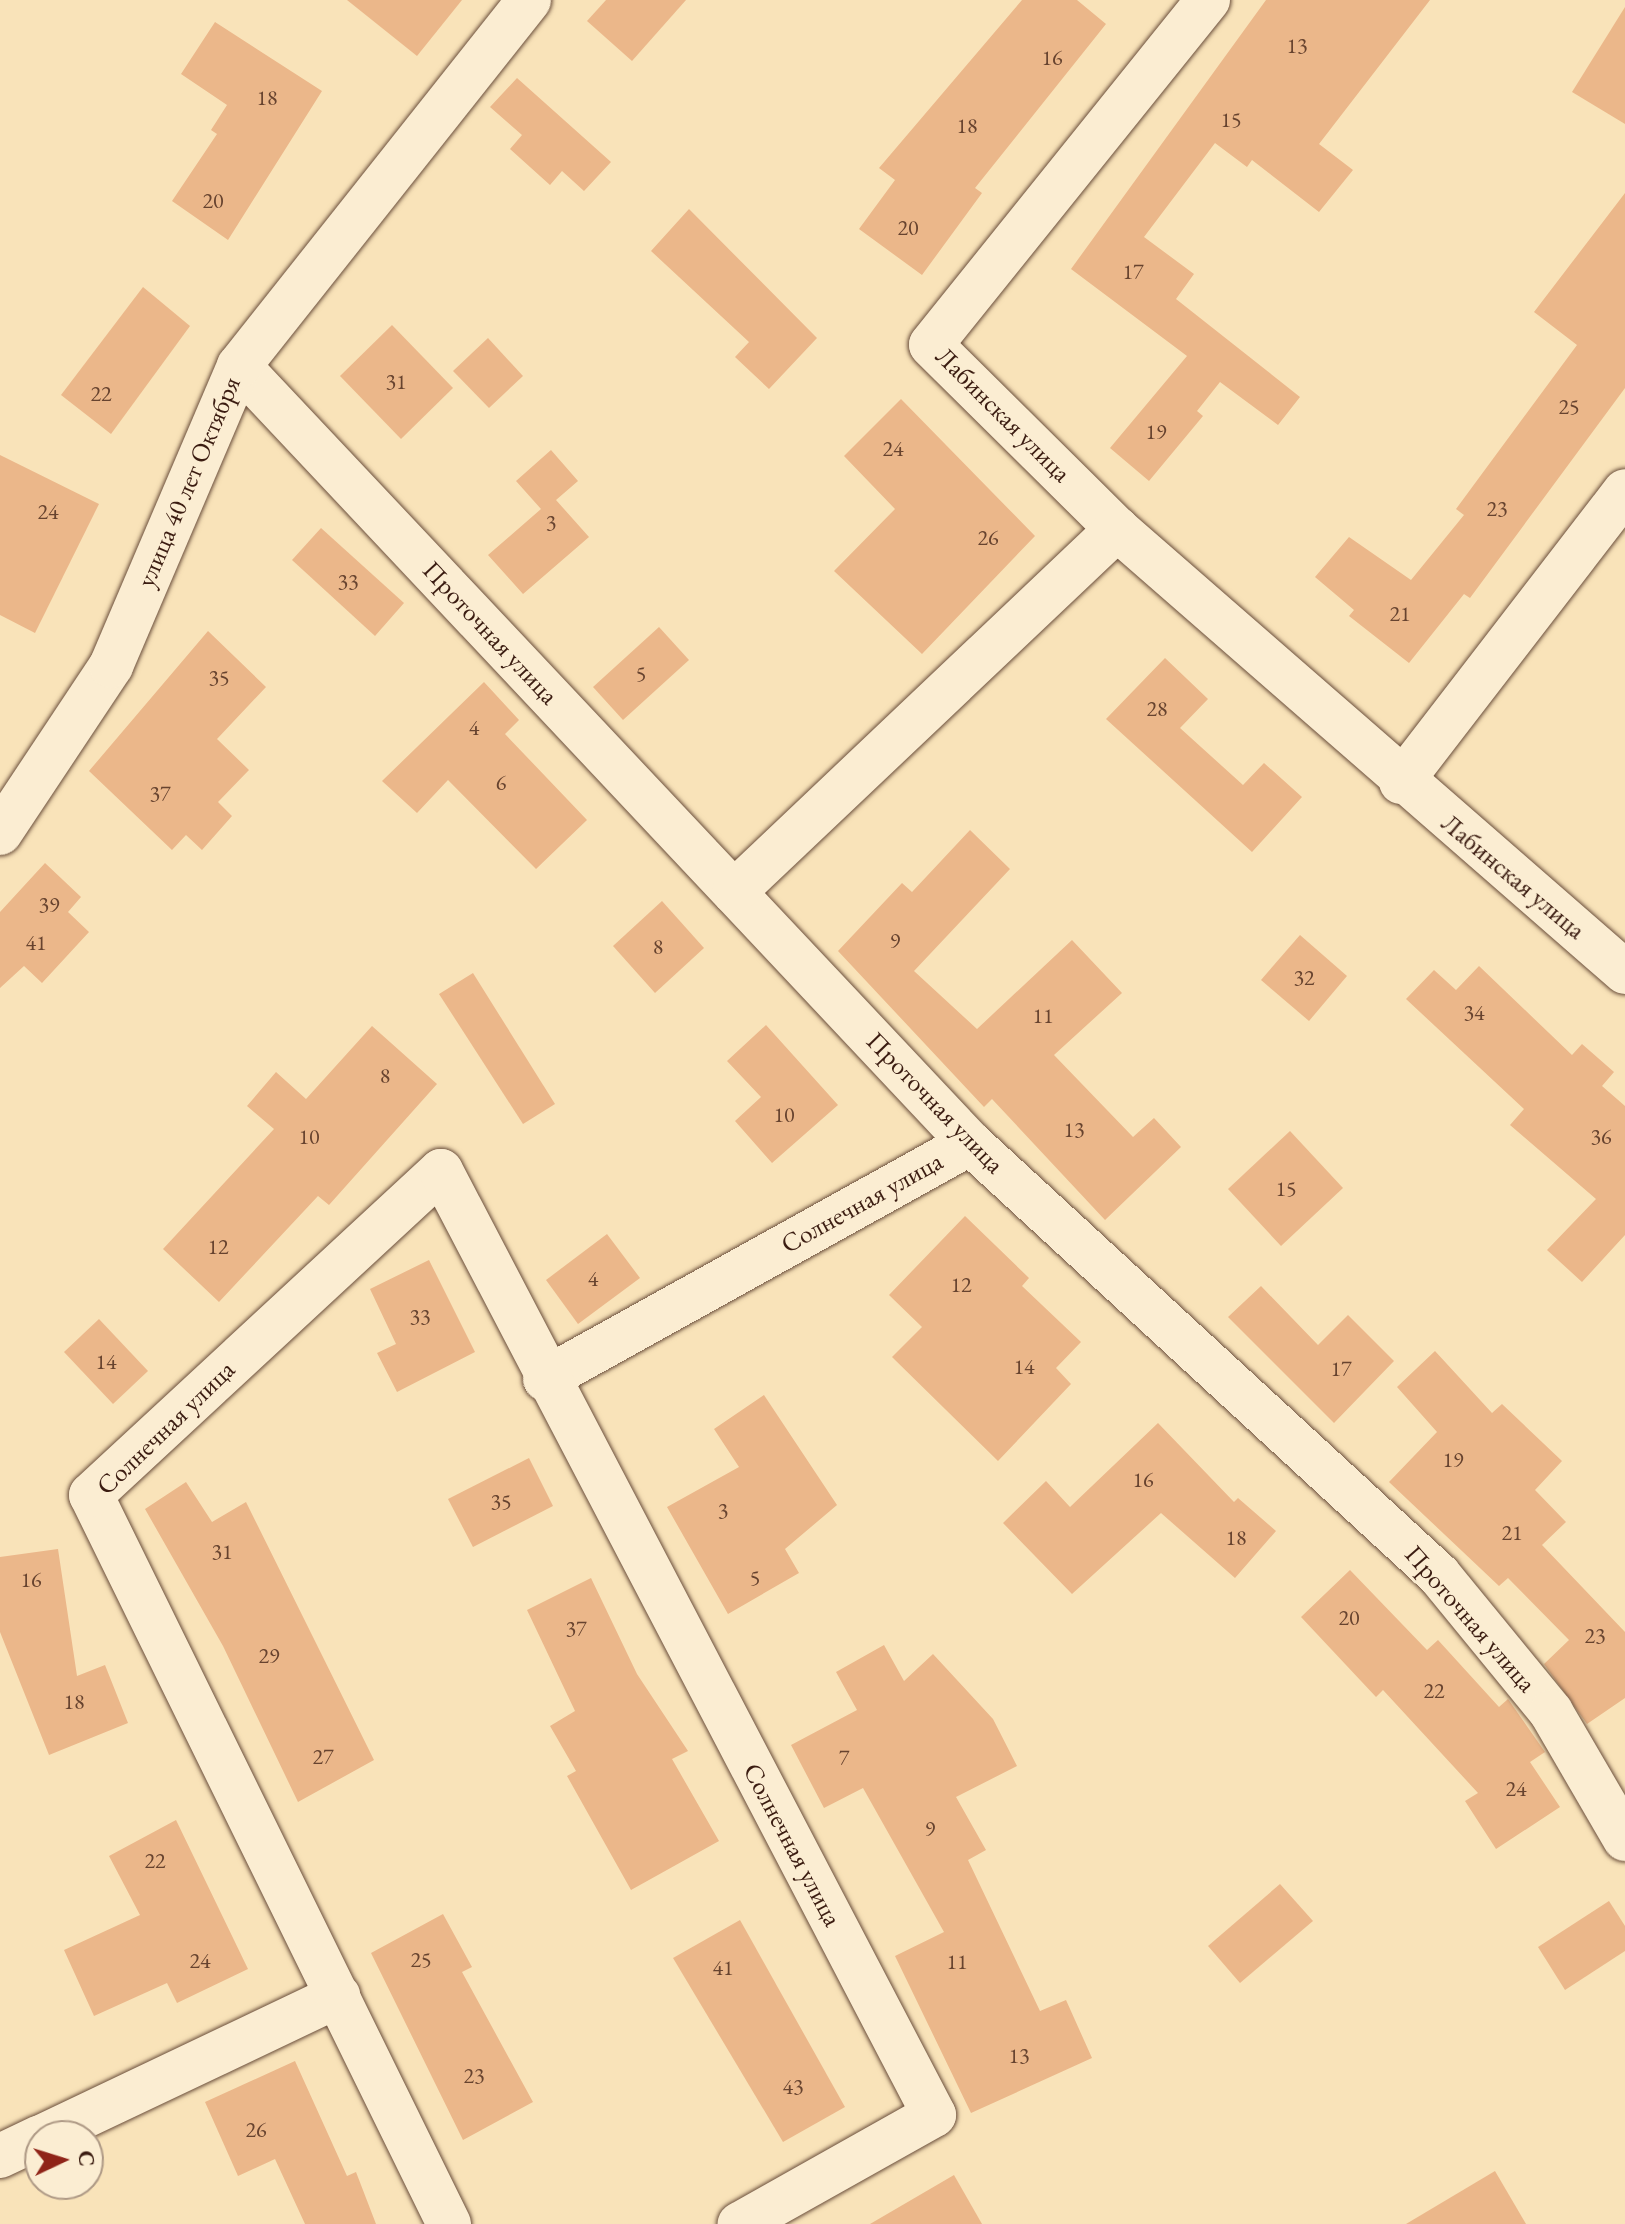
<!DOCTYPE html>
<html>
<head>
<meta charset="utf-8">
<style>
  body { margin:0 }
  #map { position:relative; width:1625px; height:2224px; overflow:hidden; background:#f9e3b9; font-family:"EB Garamond",serif }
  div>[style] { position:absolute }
  .building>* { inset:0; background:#ebb78a }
  .roads { filter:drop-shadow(0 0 2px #6a4e3b) drop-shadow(0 0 2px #6a4e3b) }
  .minor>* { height:44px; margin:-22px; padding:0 22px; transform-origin:22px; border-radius:22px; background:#fbedd2 }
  span { translate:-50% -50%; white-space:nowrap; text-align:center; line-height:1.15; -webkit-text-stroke:6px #fbedd2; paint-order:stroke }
  .number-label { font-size:22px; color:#67432f }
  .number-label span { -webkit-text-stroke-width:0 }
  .street-label { font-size:26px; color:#3b1c11 }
  .north { position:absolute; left:24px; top:2120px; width:80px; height:80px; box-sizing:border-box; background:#fbedd2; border:2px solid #ae9985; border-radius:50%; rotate:86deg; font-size:22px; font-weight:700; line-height:32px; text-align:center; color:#3b1c11 }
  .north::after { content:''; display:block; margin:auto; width:28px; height:36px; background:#8f2418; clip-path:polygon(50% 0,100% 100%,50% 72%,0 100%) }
</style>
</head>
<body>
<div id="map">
  <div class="building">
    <div style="clip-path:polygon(347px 0,462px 0,417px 56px)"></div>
    <div style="clip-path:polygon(606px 0,686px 0,632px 61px,587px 21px)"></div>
    <div style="clip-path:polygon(1022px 0,1077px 0,1106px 24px,975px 188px,982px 193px,922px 275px,859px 229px,895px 180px,879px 168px)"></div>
    <div style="clip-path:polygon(1266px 0,1430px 0,1319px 144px,1353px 170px,1319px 212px,1252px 160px,1247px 167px,1215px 143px,1144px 237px,1194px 274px,1176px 299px,1300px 397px,1278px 425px,1220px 382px,1197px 411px,1203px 416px,1149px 481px,1110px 448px,1187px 356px,1071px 269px)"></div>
    <div style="clip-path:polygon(1625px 7px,1625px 124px,1572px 92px)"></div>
    <div style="clip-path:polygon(215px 22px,322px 91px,228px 240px,172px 201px,217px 134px,211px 130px,227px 105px,181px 74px)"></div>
    <div style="clip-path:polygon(517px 78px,611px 162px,584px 191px,562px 171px,550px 185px,510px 149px,522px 135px,490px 107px)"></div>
    <div style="clip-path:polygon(1625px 193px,1625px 388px,1470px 598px,1464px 594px,1409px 663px,1349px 616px,1354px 610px,1315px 577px,1349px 537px,1411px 580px,1464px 515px,1456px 509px,1577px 345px,1534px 312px)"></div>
    <div style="clip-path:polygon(689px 209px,817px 338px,769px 389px,735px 357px,749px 342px,651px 251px)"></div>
    <div style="clip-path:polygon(143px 287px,190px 326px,111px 434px,61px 395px)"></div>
    <div style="clip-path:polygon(392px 325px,453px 388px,401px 439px,340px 376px)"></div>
    <div style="clip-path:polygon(488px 338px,523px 376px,489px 408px,453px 371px)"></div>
    <div style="clip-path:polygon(901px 399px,1035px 536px,922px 654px,834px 571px,895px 509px,844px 456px)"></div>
    <div style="clip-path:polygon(551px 450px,578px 481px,556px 500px,589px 537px,523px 594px,488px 555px,541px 509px,516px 481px)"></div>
    <div style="clip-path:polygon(0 455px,99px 504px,35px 633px,0 615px)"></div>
    <div style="clip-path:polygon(321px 528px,404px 603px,375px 636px,292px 560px)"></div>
    <div style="clip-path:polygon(659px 627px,689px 660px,623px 720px,593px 687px)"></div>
    <div style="clip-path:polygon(208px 631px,266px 687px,217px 739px,249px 770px,218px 802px,232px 816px,202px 850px,186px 835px,172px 850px,89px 771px)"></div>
    <div style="clip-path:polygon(1165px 658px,1208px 699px,1180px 728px,1243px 785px,1264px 763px,1302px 797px,1252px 852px,1106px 719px)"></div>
    <div style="clip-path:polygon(484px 682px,519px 720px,505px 734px,587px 820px,536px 869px,448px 780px,417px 813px,382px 781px)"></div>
    <div style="clip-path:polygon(970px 830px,1010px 869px,914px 971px,977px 1029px,1072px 940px,1122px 993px,1054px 1055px,1133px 1137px,1154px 1118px,1181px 1147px,1105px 1220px,992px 1099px,984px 1107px,838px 951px,902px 883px,912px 892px)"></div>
    <div style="clip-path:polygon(45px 863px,81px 897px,68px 912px,89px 932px,42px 983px,24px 966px,0 988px,0 912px)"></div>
    <div style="clip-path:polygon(662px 901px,704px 948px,655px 993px,613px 946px)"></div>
    <div style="clip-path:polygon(1300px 935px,1347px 976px,1309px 1021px,1261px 980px)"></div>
    <div style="clip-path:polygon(1479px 966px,1572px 1055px,1582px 1044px,1614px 1072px,1602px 1086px,1625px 1106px,1625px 1235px,1582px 1282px,1547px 1250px,1596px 1199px,1510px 1125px,1524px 1109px,1406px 999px,1434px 970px,1456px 990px)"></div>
    <div style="clip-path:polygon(473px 973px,555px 1104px,523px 1124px,439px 994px)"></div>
    <div style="clip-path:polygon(766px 1025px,838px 1105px,772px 1163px,735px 1121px,761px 1097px,727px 1061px)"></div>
    <div style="clip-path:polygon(372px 1026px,437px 1084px,329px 1205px,318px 1196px,219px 1302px,163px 1249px,274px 1129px,247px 1106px,276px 1072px,306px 1099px)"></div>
    <div style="clip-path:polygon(1290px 1131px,1343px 1188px,1281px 1246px,1228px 1189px)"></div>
    <div style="clip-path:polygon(965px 1216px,1029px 1278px,1022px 1286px,1081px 1342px,1056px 1368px,1071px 1384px,998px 1461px,892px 1357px,922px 1327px,889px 1295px)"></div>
    <div style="clip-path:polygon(607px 1234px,640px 1278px,578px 1324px,546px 1280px)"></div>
    <div style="clip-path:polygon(429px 1260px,475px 1352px,397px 1392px,377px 1353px,396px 1344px,370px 1289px)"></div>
    <div style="clip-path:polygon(1261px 1286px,1318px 1345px,1348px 1315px,1394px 1361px,1334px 1423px,1228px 1317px)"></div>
    <div style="clip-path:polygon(99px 1319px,148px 1371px,113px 1404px,64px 1352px)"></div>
    <div style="clip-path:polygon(1435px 1351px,1492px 1413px,1502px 1404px,1562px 1461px,1535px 1490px,1566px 1522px,1542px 1545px,1625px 1632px,1625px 1698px,1587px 1724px,1544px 1664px,1569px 1640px,1508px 1578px,1499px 1586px,1389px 1482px,1437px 1432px,1397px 1387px)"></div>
    <div style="clip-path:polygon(764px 1395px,837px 1505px,785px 1549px,799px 1573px,728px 1614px,667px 1507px,739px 1467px,714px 1429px)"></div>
    <div style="clip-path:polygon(1158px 1423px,1234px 1502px,1238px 1498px,1276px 1531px,1235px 1578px,1161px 1513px,1072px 1594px,1003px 1523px,1046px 1481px,1070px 1507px)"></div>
    <div style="clip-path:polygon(529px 1458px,553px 1506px,473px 1547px,448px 1499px)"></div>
    <div style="clip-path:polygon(186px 1482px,212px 1522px,246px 1502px,374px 1760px,298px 1802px,223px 1646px,145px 1509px)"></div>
    <div style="clip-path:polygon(58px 1549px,77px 1676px,105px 1665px,128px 1723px,49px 1755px,0 1632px,0 1557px)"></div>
    <div style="clip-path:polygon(1350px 1570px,1427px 1650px,1438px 1640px,1499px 1707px,1508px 1699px,1545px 1752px,1530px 1762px,1560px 1807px,1496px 1849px,1465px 1801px,1478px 1793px,1383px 1690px,1376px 1697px,1301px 1617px)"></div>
    <div style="clip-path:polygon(591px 1578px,637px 1674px,688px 1751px,672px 1759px,719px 1841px,631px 1890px,567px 1776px,576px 1771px,550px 1726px,575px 1711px,527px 1610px)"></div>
    <div style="clip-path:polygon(884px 1645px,904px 1681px,933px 1654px,993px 1719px,1017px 1766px,956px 1797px,986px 1850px,968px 1860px,1040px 2011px,1066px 2000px,1092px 2058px,971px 2113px,895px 1956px,944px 1932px,863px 1788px,824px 1808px,791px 1745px,857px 1710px,836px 1672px)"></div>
    <div style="clip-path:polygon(176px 1820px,248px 1969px,177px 2003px,167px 1983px,94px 2016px,64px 1950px,140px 1915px,109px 1856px)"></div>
    <div style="clip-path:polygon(1280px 1884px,1313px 1921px,1240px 1983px,1208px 1946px)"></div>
    <div style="clip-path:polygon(1609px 1901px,1625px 1926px,1625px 1951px,1565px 1990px,1538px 1947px)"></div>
    <div style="clip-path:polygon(443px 1914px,472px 1967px,462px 1972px,533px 2102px,463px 2140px,371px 1953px)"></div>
    <div style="clip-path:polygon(740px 1920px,845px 2107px,783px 2142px,673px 1958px)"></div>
    <div style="clip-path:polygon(295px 2061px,347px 2176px,356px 2172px,376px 2224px,305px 2224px,275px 2159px,238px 2176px,205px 2102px)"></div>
    <div style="clip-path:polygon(1495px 2171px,1526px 2224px,1406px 2224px)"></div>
    <div style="clip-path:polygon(954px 2175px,982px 2224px,870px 2224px)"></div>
  </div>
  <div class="roads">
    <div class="minor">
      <div style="left:1208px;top:0;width:442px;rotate:128.8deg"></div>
      <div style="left:931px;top:345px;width:262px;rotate:44.7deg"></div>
      <div style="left:1117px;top:529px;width:674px;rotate:41.09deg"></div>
      <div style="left:239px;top:366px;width:1067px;rotate:46.75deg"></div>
      <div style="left:970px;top:1143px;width:638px;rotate:42.65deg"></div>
      <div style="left:1439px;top:1575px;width:177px;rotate:50.7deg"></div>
      <div style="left:1551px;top:1712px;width:147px;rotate:59.8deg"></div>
      <div style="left:1401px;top:782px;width:367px;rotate:-52.4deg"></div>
      <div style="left:0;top:833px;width:201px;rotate:-56.4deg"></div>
      <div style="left:111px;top:666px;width:326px;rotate:-66.9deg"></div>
      <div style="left:239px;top:366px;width:467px;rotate:-51.6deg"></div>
      <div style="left:734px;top:892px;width:528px;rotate:-43.46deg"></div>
      <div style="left:545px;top:1379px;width:486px;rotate:-29deg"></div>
      <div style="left:43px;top:2136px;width:327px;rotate:-25.4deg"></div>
      <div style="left:0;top:2156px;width:44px;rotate:-25.4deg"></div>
      <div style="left:449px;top:2224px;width:812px;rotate:-116.15deg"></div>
      <div style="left:91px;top:1495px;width:477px;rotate:-42.8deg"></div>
      <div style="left:441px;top:1171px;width:1065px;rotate:62.42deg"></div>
      <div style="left:934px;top:2115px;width:223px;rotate:150.7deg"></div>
    </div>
  </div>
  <div class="number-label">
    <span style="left:1297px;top:46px">13</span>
    <span style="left:1052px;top:58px">16</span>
    <span style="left:267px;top:98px">18</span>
    <span style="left:1231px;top:120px">15</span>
    <span style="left:967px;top:126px">18</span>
    <span style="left:213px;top:201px">20</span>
    <span style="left:908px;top:228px">20</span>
    <span style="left:1133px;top:272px">17</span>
    <span style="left:396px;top:382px">31</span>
    <span style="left:101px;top:394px">22</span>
    <span style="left:1569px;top:407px">25</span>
    <span style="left:1156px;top:432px">19</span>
    <span style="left:893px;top:449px">24</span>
    <span style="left:1497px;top:509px">23</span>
    <span style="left:48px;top:512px">24</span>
    <span style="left:551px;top:523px">3</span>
    <span style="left:988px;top:538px">26</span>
    <span style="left:348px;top:582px">33</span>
    <span style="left:1400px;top:614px">21</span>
    <span style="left:641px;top:674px">5</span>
    <span style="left:219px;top:678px">35</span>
    <span style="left:1157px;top:709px">28</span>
    <span style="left:474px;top:728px">4</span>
    <span style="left:501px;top:783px">6</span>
    <span style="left:160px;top:794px">37</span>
    <span style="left:49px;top:905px">39</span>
    <span style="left:895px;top:941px">9</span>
    <span style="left:36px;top:943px">41</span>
    <span style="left:658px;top:947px">8</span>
    <span style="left:1304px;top:978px">32</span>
    <span style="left:1474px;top:1013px">34</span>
    <span style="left:1043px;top:1016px">11</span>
    <span style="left:385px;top:1076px">8</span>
    <span style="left:784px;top:1115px">10</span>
    <span style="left:1074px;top:1130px">13</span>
    <span style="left:309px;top:1137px">10</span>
    <span style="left:1601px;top:1137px">36</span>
    <span style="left:1286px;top:1189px">15</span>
    <span style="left:218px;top:1247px">12</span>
    <span style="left:593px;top:1279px">4</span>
    <span style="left:961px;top:1285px">12</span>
    <span style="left:420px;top:1317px">33</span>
    <span style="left:106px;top:1362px">14</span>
    <span style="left:1024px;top:1367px">14</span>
    <span style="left:1341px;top:1369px">17</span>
    <span style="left:1453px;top:1460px">19</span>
    <span style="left:1143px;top:1480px">16</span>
    <span style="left:501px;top:1502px">35</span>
    <span style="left:723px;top:1511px">3</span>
    <span style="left:1512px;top:1533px">21</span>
    <span style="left:1236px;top:1538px">18</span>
    <span style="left:222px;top:1552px">31</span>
    <span style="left:755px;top:1578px">5</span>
    <span style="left:31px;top:1580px">16</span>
    <span style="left:1349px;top:1618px">20</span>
    <span style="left:576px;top:1629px">37</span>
    <span style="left:1595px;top:1636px">23</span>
    <span style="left:269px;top:1656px">29</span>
    <span style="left:1434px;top:1691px">22</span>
    <span style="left:74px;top:1702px">18</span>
    <span style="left:323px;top:1757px">27</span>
    <span style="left:844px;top:1758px">7</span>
    <span style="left:1516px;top:1789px">24</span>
    <span style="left:930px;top:1829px">9</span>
    <span style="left:155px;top:1861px">22</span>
    <span style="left:421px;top:1960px">25</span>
    <span style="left:200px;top:1961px">24</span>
    <span style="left:957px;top:1962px">11</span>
    <span style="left:723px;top:1968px">41</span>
    <span style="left:1019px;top:2056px">13</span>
    <span style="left:474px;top:2076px">23</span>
    <span style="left:793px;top:2087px">43</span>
    <span style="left:256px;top:2130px">26</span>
  </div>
  <div class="street-label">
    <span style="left:1003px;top:415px;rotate:45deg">Лабинская улица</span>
    <span style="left:189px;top:482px;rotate:-67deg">улица 40 лет Октября</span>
    <span style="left:490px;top:633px;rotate:47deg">Проточная улица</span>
    <span style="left:1513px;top:877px;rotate:40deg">Лабинская улица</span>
    <span style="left:935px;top:1103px;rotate:46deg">Проточная улица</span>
    <span style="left:862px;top:1203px;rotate:-29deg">Солнечная улица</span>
    <span style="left:166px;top:1428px;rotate:-44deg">Солнечная улица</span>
    <span style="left:1470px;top:1619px;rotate:49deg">Проточная улица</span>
    <span style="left:792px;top:1845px;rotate:62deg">Солнечная улица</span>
  </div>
  <div class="north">С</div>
</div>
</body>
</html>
